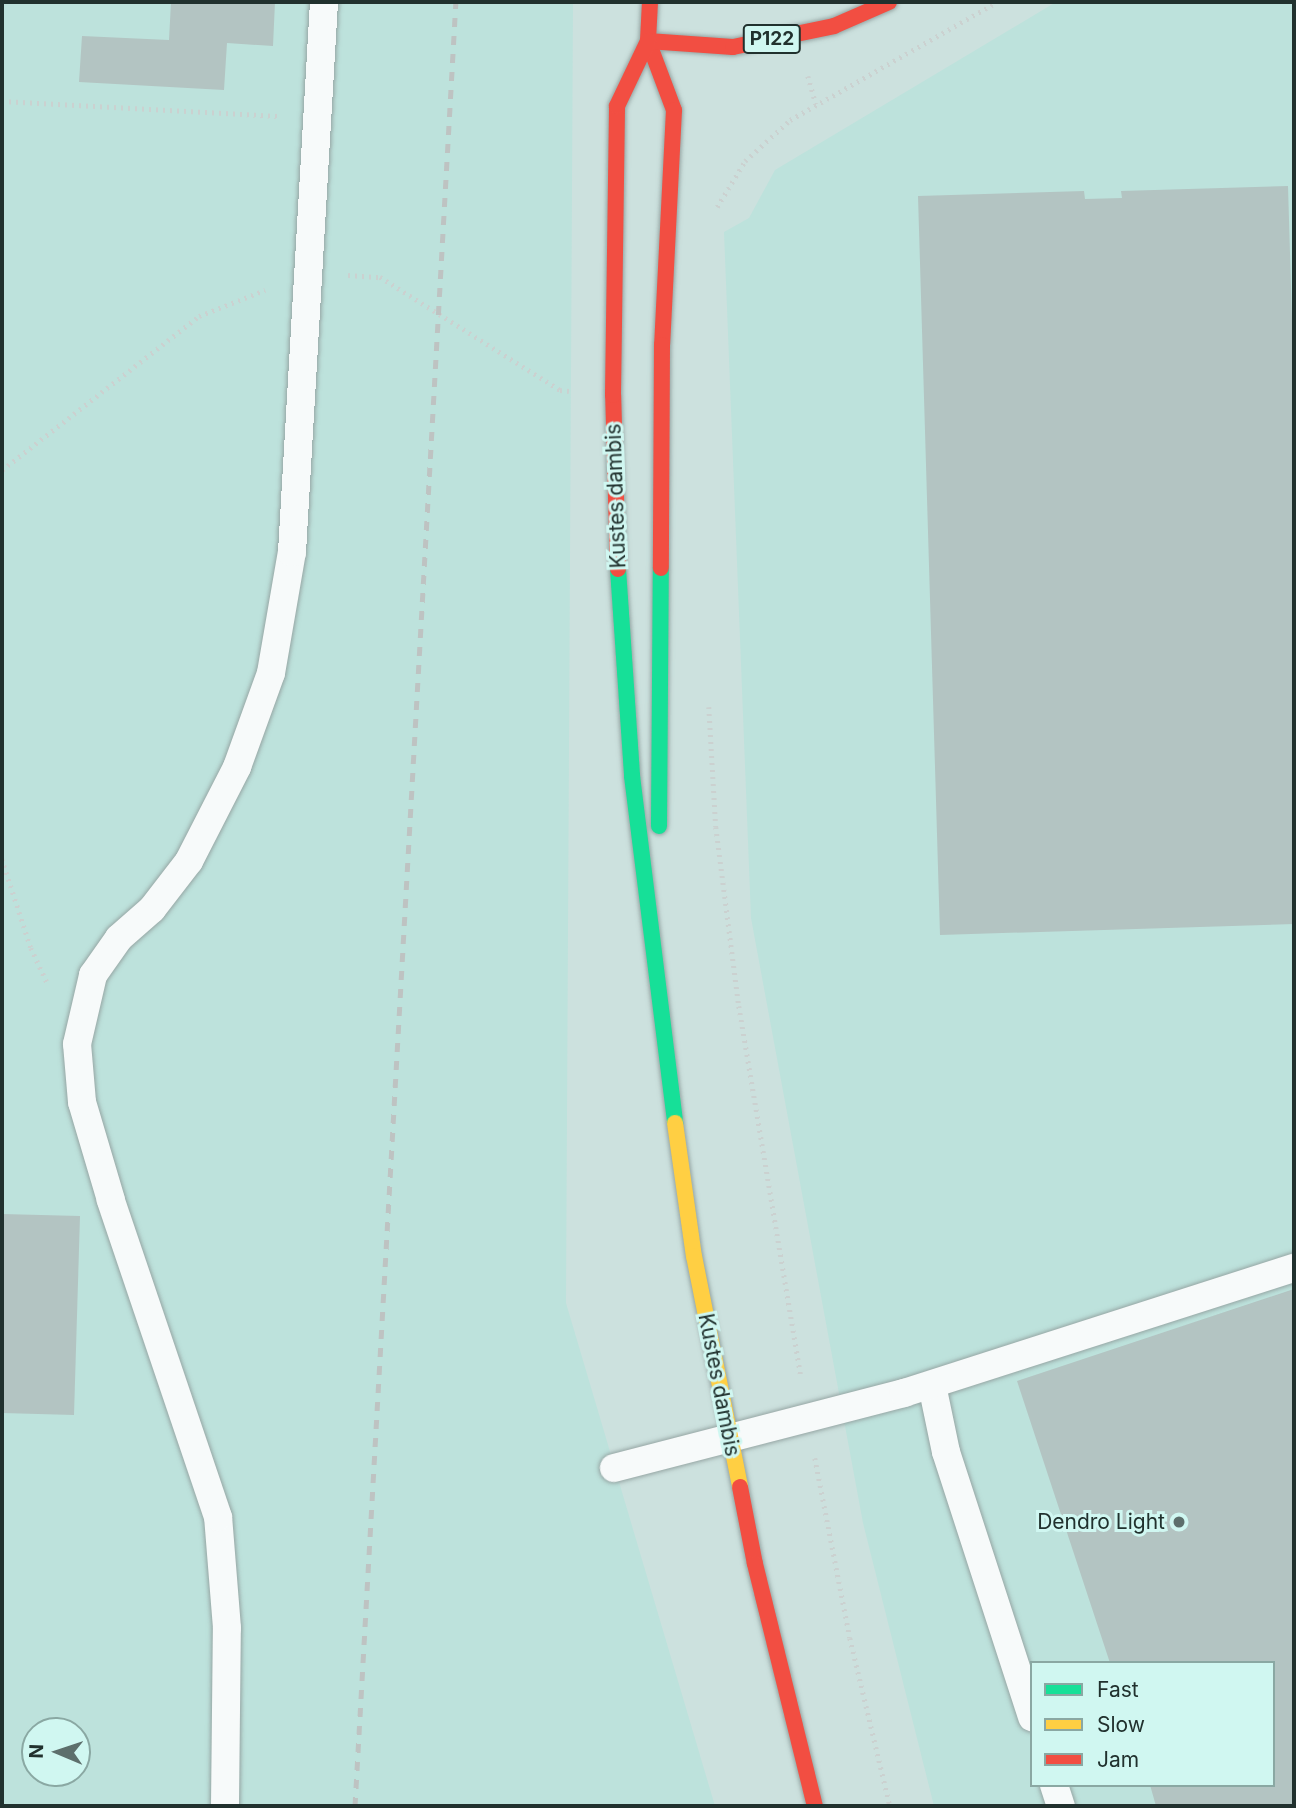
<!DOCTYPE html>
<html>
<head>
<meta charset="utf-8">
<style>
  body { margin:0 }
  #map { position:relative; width:1296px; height:1808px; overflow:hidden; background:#cce1de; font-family:Inter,sans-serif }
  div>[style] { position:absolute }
  .built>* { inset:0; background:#bde2dc }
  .building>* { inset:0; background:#b3c4c2 }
  .path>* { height:4.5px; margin-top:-2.25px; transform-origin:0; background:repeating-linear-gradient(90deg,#cbd1d0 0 2px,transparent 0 7px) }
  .roads { filter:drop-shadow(0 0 2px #96a6a4) drop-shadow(0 0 2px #96a6a4) }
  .lane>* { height:28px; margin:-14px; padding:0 14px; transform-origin:14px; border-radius:14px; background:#f7fafa }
  .fast>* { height:16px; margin:-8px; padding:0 8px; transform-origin:8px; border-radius:8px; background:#16e098 }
  .slow>* { height:16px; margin:-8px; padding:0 8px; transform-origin:8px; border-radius:8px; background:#ffcf43 }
  .jam>* { height:16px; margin:-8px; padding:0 8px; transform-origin:8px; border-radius:8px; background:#f24e42 }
  .rail>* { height:5px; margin-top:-2.5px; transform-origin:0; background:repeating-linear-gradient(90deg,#bec3c2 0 9px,transparent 0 18px) }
  .dots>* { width:19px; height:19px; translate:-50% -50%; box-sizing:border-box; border:4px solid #d0f7f1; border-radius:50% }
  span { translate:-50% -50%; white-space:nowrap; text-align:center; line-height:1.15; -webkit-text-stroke:6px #d0f7f1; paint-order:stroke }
  .shield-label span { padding:2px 5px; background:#d0f7f1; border:2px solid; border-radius:5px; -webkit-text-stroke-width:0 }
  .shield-label { font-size:19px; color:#21312e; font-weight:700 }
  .street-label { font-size:21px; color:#21312e }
  .poi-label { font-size:21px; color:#21312e }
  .right { translate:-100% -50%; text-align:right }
  .frame { position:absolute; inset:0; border:4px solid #21312e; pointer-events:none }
  .legend { position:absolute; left:1030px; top:1661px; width:245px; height:126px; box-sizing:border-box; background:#d0f7f1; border:2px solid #8aa8a3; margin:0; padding:9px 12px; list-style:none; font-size:21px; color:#21312e }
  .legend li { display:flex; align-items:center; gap:14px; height:35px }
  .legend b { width:35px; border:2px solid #8aa8a3 }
  .north { position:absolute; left:21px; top:1717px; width:70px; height:70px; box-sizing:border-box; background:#d0f7f1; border:2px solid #8aa8a3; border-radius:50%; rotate:272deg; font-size:19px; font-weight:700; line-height:28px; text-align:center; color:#21312e }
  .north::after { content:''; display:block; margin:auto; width:24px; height:32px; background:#5d6f6c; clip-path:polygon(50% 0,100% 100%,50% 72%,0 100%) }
</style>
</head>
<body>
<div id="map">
  <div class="built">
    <div style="clip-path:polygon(evenodd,2px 2px,573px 2px,566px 1303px,715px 1806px,2px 1806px,2px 2px,35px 1731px,77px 1731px,77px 1773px,35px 1773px,35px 1731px)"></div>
    <div style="clip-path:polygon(evenodd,1056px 2px,1294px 2px,1294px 1806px,934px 1806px,863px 1523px,751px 918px,724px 232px,749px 218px,775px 170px,1056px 2px,1032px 1663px,1273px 1663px,1273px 1785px,1032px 1785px,1032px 1663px)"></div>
  </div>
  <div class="building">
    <div style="clip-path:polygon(171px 2px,275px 2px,273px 46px,227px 43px,224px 90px,79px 82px,82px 36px,169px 40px)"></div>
    <div style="clip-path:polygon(1288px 186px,1294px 387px,1294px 924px,940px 935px,918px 196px,1084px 191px,1085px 199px,1122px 198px,1121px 191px)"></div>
    <div style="clip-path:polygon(2px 1214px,80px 1216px,74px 1415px,2px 1413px)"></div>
    <div style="clip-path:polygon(1294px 1289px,1294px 1806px,1156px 1806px,1150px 1785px,1273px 1785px,1273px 1663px,1110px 1663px,1017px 1381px)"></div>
  </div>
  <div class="path">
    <div style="left:808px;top:76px;width:29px;rotate:74deg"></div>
    <div style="left:2px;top:101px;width:276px;rotate:3.1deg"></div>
    <div style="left:717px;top:207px;width:54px;rotate:-58.7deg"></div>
    <div style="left:745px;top:161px;width:61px;rotate:-42.3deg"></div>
    <div style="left:790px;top:120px;width:238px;rotate:-29.7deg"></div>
    <div style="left:348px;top:275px;width:32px;rotate:4deg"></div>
    <div style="left:380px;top:277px;width:213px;rotate:32.1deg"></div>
    <div style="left:560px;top:390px;width:9px;rotate:6deg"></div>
    <div style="left:2px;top:470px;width:250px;rotate:-38deg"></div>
    <div style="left:199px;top:316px;width:71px;rotate:-21.5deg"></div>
    <div style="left:709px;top:707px;width:120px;rotate:86.7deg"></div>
    <div style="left:716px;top:827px;width:180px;rotate:82.7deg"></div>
    <div style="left:739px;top:1006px;width:376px;rotate:80.5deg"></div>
    <div style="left:2px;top:859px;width:94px;rotate:72deg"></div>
    <div style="left:31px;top:948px;width:40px;rotate:65deg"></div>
    <div style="left:815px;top:1458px;width:183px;rotate:79deg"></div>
    <div style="left:850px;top:1638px;width:173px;rotate:76.6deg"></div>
  </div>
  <div class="roads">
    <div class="lane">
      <div style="left:932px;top:1385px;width:68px;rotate:78.2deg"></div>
      <div style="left:946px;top:1452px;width:279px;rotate:72deg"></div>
      <div style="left:614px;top:1468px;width:300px;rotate:-14.5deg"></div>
      <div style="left:904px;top:1393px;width:410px;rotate:-17.8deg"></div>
      <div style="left:1054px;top:1785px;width:22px;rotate:72deg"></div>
      <div style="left:225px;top:1806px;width:178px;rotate:-89.4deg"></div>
      <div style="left:227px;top:1628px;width:111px;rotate:-94.6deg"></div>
      <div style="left:218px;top:1517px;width:335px;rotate:-108.7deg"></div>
      <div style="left:111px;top:1200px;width:102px;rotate:-106.5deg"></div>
      <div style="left:82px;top:1102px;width:58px;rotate:-94.9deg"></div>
      <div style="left:77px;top:1044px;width:71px;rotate:-76.9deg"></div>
      <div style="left:93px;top:975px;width:45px;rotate:-54.9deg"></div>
      <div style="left:119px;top:938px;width:44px;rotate:-41.3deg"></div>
      <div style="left:152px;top:909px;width:61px;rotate:-52.4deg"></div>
      <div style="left:189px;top:861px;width:106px;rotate:-62.9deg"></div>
      <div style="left:237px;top:767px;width:100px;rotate:-70.1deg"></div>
      <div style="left:271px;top:673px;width:123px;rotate:-80.2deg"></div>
      <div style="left:292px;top:552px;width:551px;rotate:-86.67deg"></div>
    </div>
    <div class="fast">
      <div style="left:618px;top:569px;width:207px;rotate:86.1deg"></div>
      <div style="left:632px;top:776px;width:350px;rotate:82.9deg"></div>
      <div style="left:659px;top:826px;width:258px;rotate:-89.6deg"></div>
    </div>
    <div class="slow">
      <div style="left:675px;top:1123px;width:134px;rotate:81.9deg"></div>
      <div style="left:694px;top:1256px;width:236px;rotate:78.7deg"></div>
    </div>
    <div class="jam">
      <div style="left:650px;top:2px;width:39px;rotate:93deg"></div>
      <div style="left:648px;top:41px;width:74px;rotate:69.4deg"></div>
      <div style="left:674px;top:110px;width:235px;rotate:92.9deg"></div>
      <div style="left:662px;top:345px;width:223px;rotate:90.3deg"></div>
      <div style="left:648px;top:41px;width:85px;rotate:4deg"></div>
      <div style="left:733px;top:47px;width:103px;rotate:-11.7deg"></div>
      <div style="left:834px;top:26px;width:60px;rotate:-23.6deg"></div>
      <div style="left:618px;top:569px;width:174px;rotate:-91.6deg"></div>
      <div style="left:613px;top:395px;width:289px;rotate:-89.2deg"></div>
      <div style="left:617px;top:106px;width:72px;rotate:-64.5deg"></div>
      <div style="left:740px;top:1487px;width:78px;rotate:79deg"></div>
      <div style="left:755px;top:1564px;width:249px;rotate:76.1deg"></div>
    </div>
  </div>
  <div class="rail">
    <div style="left:355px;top:1806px;width:1807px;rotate:-86.8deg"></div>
  </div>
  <div class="dots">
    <div style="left:1179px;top:1522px;background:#5d6f6c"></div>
  </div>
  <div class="shield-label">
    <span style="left:772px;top:39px">P122</span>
  </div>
  <div class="street-label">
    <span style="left:616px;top:496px;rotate:-92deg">Kustes dambis</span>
    <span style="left:719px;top:1385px;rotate:79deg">Kustes dambis</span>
  </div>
  <div class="poi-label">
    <span class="right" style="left:1165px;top:1522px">Dendro Light</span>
  </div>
  <div class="frame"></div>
  <ul class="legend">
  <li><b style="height:9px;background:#16e098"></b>Fast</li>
  <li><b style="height:9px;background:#ffcf43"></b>Slow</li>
  <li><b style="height:9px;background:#f24e42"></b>Jam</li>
  </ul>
  <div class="north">N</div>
</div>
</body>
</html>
